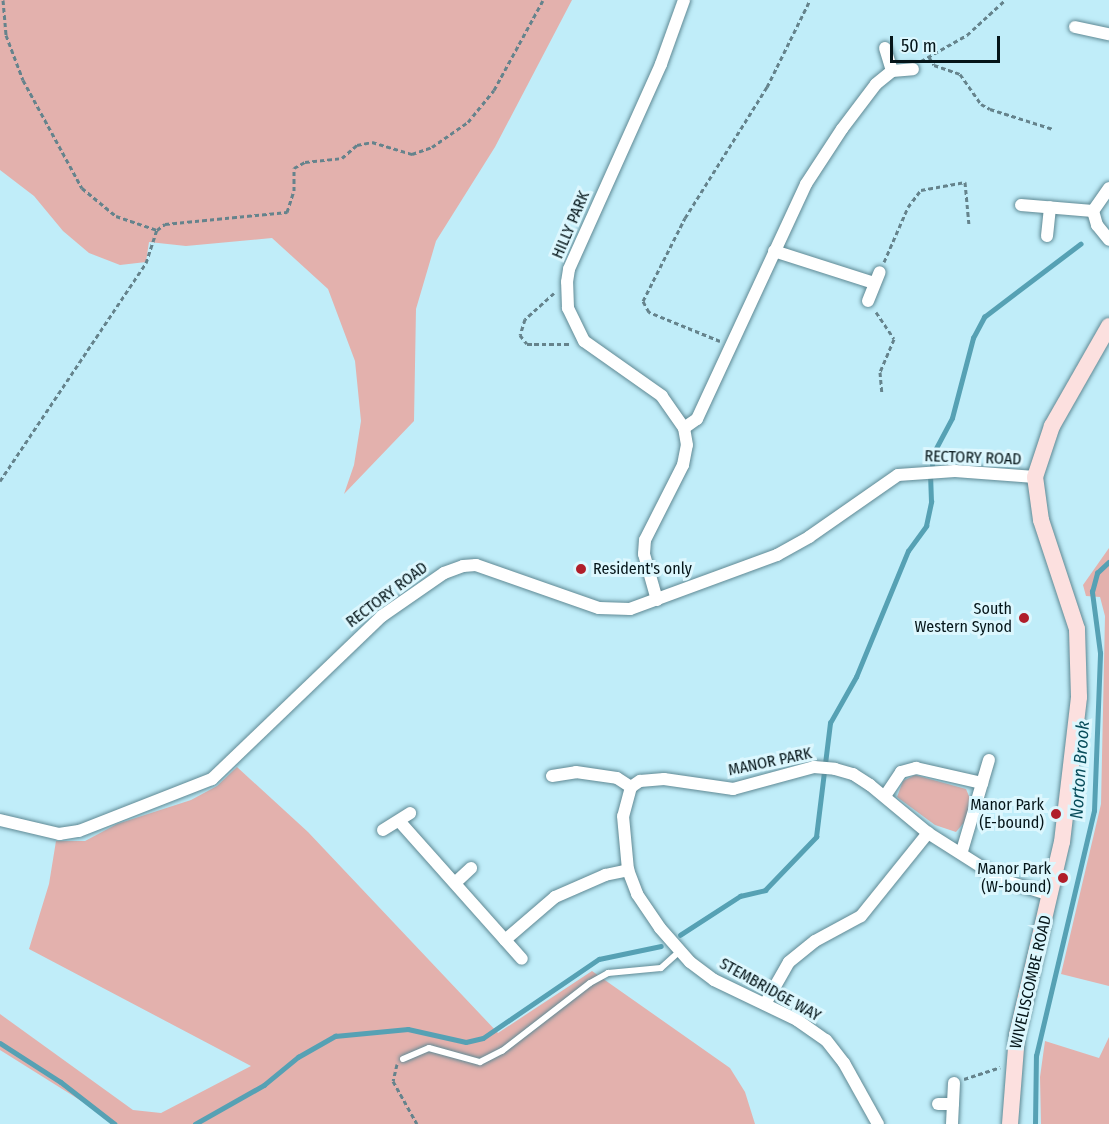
<!DOCTYPE html>
<html>
<head>
<meta charset="utf-8">
<style>
  body { margin:0 }
  #map { position:relative; width:1109px; height:1124px; overflow:hidden; background:#c0edf9; font-family:"Fira Sans Condensed",sans-serif }
  div>[style] { position:absolute }
  .green>* { inset:0; background:#e3b1ad }
  .stream>* { height:4.5px; margin:-2.25px; padding:0 2.25px; transform-origin:2.25px; border-radius:2.25px; background:#56a1b4 }
  .path>* { height:3px; margin-top:-1.5px; transform-origin:0; background:repeating-linear-gradient(90deg,#65838c 0 4.5px,transparent 0 7.5px) }
  .roads { filter:drop-shadow(0 0 2px #5f8994) drop-shadow(0 0 2px #5f8994) }
  .lane>* { height:6px; margin:-3px; padding:0 3px; transform-origin:3px; border-radius:3px; background:#fff }
  .street>* { height:12px; margin:-6px; padding:0 6px; transform-origin:6px; border-radius:6px; background:#fff }
  .secondary>* { height:16px; margin:-8px; padding:0 8px; transform-origin:8px; border-radius:8px; background:#fce0df }
  .dots>* { width:16px; height:16px; translate:-50% -50%; box-sizing:border-box; border:3px solid #dcf7fe; border-radius:50% }
  span { translate:-50% -50%; white-space:nowrap; text-align:center; line-height:1.15; -webkit-text-stroke:6px #dcf7fe; paint-order:stroke }
  .street-label { font-size:16px; color:#051519 }
  .poi-label { font-size:16px; color:#051519 }
  .left { translate:0 -50%; text-align:left }
  .right { translate:-100% -50%; text-align:right }
  .water-label { font-size:18px; color:#084d5b; font-style:italic }
  .scale { position:absolute; left:890px; top:36px; width:110px; height:27px; box-sizing:border-box; border:3px solid #051519; border-top:0; padding-left:8px; font-size:18px; line-height:21px; white-space:nowrap; color:#051519; -webkit-text-stroke:4px #dcf7fe; paint-order:stroke }
</style>
</head>
<body>
<div id="map">
  <div class="green">
    <div style="clip-path:polygon(0 0,572px 0,495px 147px,436px 241px,416px 309px,414px 421px,344px 494px,354px 465px,361px 421px,355px 361px,328px 289px,272px 238px,186px 246px,149px 242px,146px 262px,120px 265px,89px 253px,63px 231px,34px 196px,0 170px)"></div>
    <div style="clip-path:polygon(1109px 548px,1109px 986px,1061px 974px,1101px 804px,1105px 616px,1100px 597px,1086px 596px,1083px 585px)"></div>
    <div style="clip-path:polygon(237px 767px,308px 832px,498px 1033px,592px 971px,730px 1068px,745px 1092px,755px 1124px,118px 1124px,0 1050px,0 1014px,133px 1110px,161px 1113px,251px 1066px,29px 949px,49px 884px,56px 841px,85px 841px,117px 824px,191px 800px,217px 786px)"></div>
    <div style="clip-path:polygon(915px 775px,966px 789px,971px 801px,966px 820px,956px 832px,935px 825px,897px 797px,903px 781px)"></div>
    <div style="clip-path:polygon(1109px 1037px,1109px 1124px,1041px 1124px,1040px 1077px,1045px 1041px,1099px 1058px)"></div>
  </div>
  <div class="stream">
    <div style="left:932px;top:465px;width:13px;rotate:-81deg"></div>
    <div style="left:934px;top:452px;width:38px;rotate:-62deg"></div>
    <div style="left:952px;top:418px;width:83px;rotate:-75.3deg"></div>
    <div style="left:973px;top:338px;width:24px;rotate:-62deg"></div>
    <div style="left:984px;top:317px;width:121px;rotate:-37.2deg"></div>
    <div style="left:680px;top:935px;width:72px;rotate:-33deg"></div>
    <div style="left:740px;top:896px;width:26px;rotate:-13deg"></div>
    <div style="left:765px;top:890px;width:74px;rotate:-46.1deg"></div>
    <div style="left:816px;top:837px;width:115px;rotate:-83deg"></div>
    <div style="left:830px;top:723px;width:53px;rotate:-60.5deg"></div>
    <div style="left:856px;top:677px;width:136px;rotate:-67.6deg"></div>
    <div style="left:908px;top:551px;width:31px;rotate:-54deg"></div>
    <div style="left:926px;top:526px;width:25px;rotate:-78deg"></div>
    <div style="left:931px;top:502px;width:25px;rotate:-92deg"></div>
    <div style="left:0;top:1043px;width:72px;rotate:32.6deg"></div>
    <div style="left:61px;top:1082px;width:68px;rotate:37.9deg"></div>
    <div style="left:195px;top:1124px;width:79px;rotate:-29.5deg"></div>
    <div style="left:264px;top:1085px;width:44px;rotate:-39.5deg"></div>
    <div style="left:298px;top:1057px;width:43px;rotate:-29.6deg"></div>
    <div style="left:335px;top:1036px;width:73px;rotate:-5.5deg"></div>
    <div style="left:408px;top:1029px;width:59px;rotate:12.6deg"></div>
    <div style="left:466px;top:1042px;width:17px;rotate:-13deg"></div>
    <div style="left:483px;top:1038px;width:140px;rotate:-34.3deg"></div>
    <div style="left:599px;top:959px;width:63px;rotate:-11.8deg"></div>
    <div style="left:1035px;top:1124px;width:68px;rotate:-89.2deg"></div>
    <div style="left:1036px;top:1056px;width:252px;rotate:-76.7deg"></div>
    <div style="left:1094px;top:811px;width:158px;rotate:-87.8deg"></div>
    <div style="left:1100px;top:653px;width:62px;rotate:-97.5deg"></div>
    <div style="left:1092px;top:592px;width:20px;rotate:-75deg"></div>
    <div style="left:1097px;top:573px;width:16px;rotate:-43deg"></div>
  </div>
  <div class="path">
    <div style="left:3px;top:0;width:35px;rotate:85deg"></div>
    <div style="left:6px;top:35px;width:48px;rotate:69.3deg"></div>
    <div style="left:23px;top:80px;width:123px;rotate:61.4deg"></div>
    <div style="left:82px;top:188px;width:44px;rotate:39.5deg"></div>
    <div style="left:116px;top:216px;width:43px;rotate:18.9deg"></div>
    <div style="left:929px;top:57px;width:9px;rotate:58deg"></div>
    <div style="left:934px;top:65px;width:28px;rotate:19deg"></div>
    <div style="left:960px;top:74px;width:37px;rotate:55deg"></div>
    <div style="left:981px;top:104px;width:10px;rotate:29deg"></div>
    <div style="left:990px;top:109px;width:66px;rotate:17.6deg"></div>
    <div style="left:921px;top:61px;width:53px;rotate:-29.5deg"></div>
    <div style="left:967px;top:35px;width:52px;rotate:-42.6deg"></div>
    <div style="left:884px;top:262px;width:60px;rotate:-66.4deg"></div>
    <div style="left:908px;top:207px;width:21px;rotate:-53deg"></div>
    <div style="left:921px;top:190px;width:45px;rotate:-10.3deg"></div>
    <div style="left:965px;top:182px;width:43px;rotate:84.7deg"></div>
    <div style="left:554px;top:293px;width:39px;rotate:138deg"></div>
    <div style="left:525px;top:319px;width:17px;rotate:107deg"></div>
    <div style="left:520px;top:335px;width:11px;rotate:52deg"></div>
    <div style="left:527px;top:344px;width:43px"></div>
    <div style="left:876px;top:312px;width:32px;rotate:56deg"></div>
    <div style="left:894px;top:339px;width:36px;rotate:113deg"></div>
    <div style="left:880px;top:372px;width:22px;rotate:85deg"></div>
    <div style="left:720px;top:341px;width:77px;rotate:-157.8deg"></div>
    <div style="left:649px;top:312px;width:13px;rotate:-119deg"></div>
    <div style="left:643px;top:301px;width:93px;rotate:-63.2deg"></div>
    <div style="left:685px;top:218px;width:155px;rotate:-58deg"></div>
    <div style="left:767px;top:87px;width:97px;rotate:-63.7deg"></div>
    <div style="left:0;top:481px;width:262px;rotate:-56.2deg"></div>
    <div style="left:146px;top:263px;width:35px;rotate:-72deg"></div>
    <div style="left:157px;top:230px;width:10px;rotate:-37deg"></div>
    <div style="left:165px;top:224px;width:123px;rotate:-5.6deg"></div>
    <div style="left:287px;top:212px;width:22px;rotate:-72deg"></div>
    <div style="left:294px;top:191px;width:23px;rotate:-90deg"></div>
    <div style="left:294px;top:168px;width:13px;rotate:-29deg"></div>
    <div style="left:305px;top:162px;width:37px;rotate:-6deg"></div>
    <div style="left:342px;top:158px;width:20px;rotate:-41deg"></div>
    <div style="left:357px;top:145px;width:15px;rotate:-11deg"></div>
    <div style="left:372px;top:142px;width:42px;rotate:16.7deg"></div>
    <div style="left:412px;top:154px;width:21px;rotate:-19deg"></div>
    <div style="left:432px;top:147px;width:44px;rotate:-34.8deg"></div>
    <div style="left:468px;top:122px;width:41px;rotate:-50.9deg"></div>
    <div style="left:494px;top:90px;width:102px;rotate:-61.4deg"></div>
    <div style="left:397px;top:1064px;width:17px;rotate:103deg"></div>
    <div style="left:393px;top:1081px;width:49px;rotate:60.8deg"></div>
    <div style="left:964px;top:1079px;width:38px;rotate:-18deg"></div>
  </div>
  <div class="roads">
    <div class="lane">
      <div style="left:403px;top:1059px;width:28px;rotate:-23deg"></div>
      <div style="left:429px;top:1048px;width:53px;rotate:15.4deg"></div>
      <div style="left:480px;top:1062px;width:25px;rotate:-27deg"></div>
      <div style="left:502px;top:1051px;width:111px;rotate:-37.7deg"></div>
      <div style="left:590px;top:983px;width:21px;rotate:-29deg"></div>
      <div style="left:608px;top:973px;width:53px;rotate:-5.4deg"></div>
      <div style="left:661px;top:968px;width:25px;rotate:-42deg"></div>
    </div>
    <div class="street">
      <div style="left:1075px;top:27px;width:35px;rotate:12deg"></div>
      <div style="left:885px;top:48px;width:24px;rotate:73deg"></div>
      <div style="left:892px;top:71px;width:21px;rotate:-5deg"></div>
      <div style="left:1021px;top:205px;width:72px;rotate:4.8deg"></div>
      <div style="left:1093px;top:211px;width:15px;rotate:74deg"></div>
      <div style="left:1097px;top:225px;width:19px;rotate:51deg"></div>
      <div style="left:1093px;top:211px;width:28px;rotate:-55deg"></div>
      <div style="left:1047px;top:236px;width:29px;rotate:-84deg"></div>
      <div style="left:774px;top:251px;width:105px;rotate:17.7deg"></div>
      <div style="left:868px;top:301px;width:31px;rotate:-68deg"></div>
      <div style="left:684px;top:428px;width:16px;rotate:-35deg"></div>
      <div style="left:697px;top:419px;width:259px;rotate:-65.1deg"></div>
      <div style="left:806px;top:184px;width:66px;rotate:-56.8deg"></div>
      <div style="left:842px;top:129px;width:56px;rotate:-52.9deg"></div>
      <div style="left:876px;top:84px;width:21px;rotate:-39deg"></div>
      <div style="left:657px;top:600px;width:48px;rotate:-105.8deg"></div>
      <div style="left:644px;top:554px;width:14px;rotate:-86deg"></div>
      <div style="left:645px;top:540px;width:84px;rotate:-63.1deg"></div>
      <div style="left:683px;top:465px;width:20px;rotate:-79deg"></div>
      <div style="left:687px;top:445px;width:17px;rotate:-100deg"></div>
      <div style="left:684px;top:428px;width:39px;rotate:-125deg"></div>
      <div style="left:662px;top:396px;width:95px;rotate:-144.8deg"></div>
      <div style="left:584px;top:341px;width:37px;rotate:-116deg"></div>
      <div style="left:568px;top:308px;width:26px;rotate:-92deg"></div>
      <div style="left:567px;top:282px;width:13px;rotate:-81deg"></div>
      <div style="left:569px;top:269px;width:225px;rotate:-65.8deg"></div>
      <div style="left:661px;top:64px;width:68px;rotate:-70.2deg"></div>
      <div style="left:552px;top:776px;width:24px;rotate:-9deg"></div>
      <div style="left:576px;top:772px;width:41px;rotate:8.3deg"></div>
      <div style="left:617px;top:778px;width:17px;rotate:33deg"></div>
      <div style="left:631px;top:787px;width:11px;rotate:-34deg"></div>
      <div style="left:640px;top:781px;width:24px;rotate:-5deg"></div>
      <div style="left:664px;top:779px;width:70px;rotate:8.2deg"></div>
      <div style="left:733px;top:789px;width:84px;rotate:-15.2deg"></div>
      <div style="left:814px;top:767px;width:21px;rotate:5deg"></div>
      <div style="left:835px;top:769px;width:19px;rotate:16deg"></div>
      <div style="left:853px;top:774px;width:20px;rotate:33deg"></div>
      <div style="left:870px;top:785px;width:75px;rotate:39.6deg"></div>
      <div style="left:928px;top:833px;width:88px;rotate:32.4deg"></div>
      <div style="left:1002px;top:880px;width:51px;rotate:17deg"></div>
      <div style="left:631px;top:787px;width:30px;rotate:105deg"></div>
      <div style="left:623px;top:816px;width:54px;rotate:84.7deg"></div>
      <div style="left:628px;top:870px;width:26px;rotate:69deg"></div>
      <div style="left:637px;top:894px;width:41px;rotate:55.9deg"></div>
      <div style="left:660px;top:928px;width:45px;rotate:48.6deg"></div>
      <div style="left:690px;top:962px;width:30px;rotate:37deg"></div>
      <div style="left:714px;top:980px;width:92px;rotate:25.7deg"></div>
      <div style="left:797px;top:1020px;width:35px;rotate:35deg"></div>
      <div style="left:826px;top:1040px;width:29px;rotate:52deg"></div>
      <div style="left:844px;top:1063px;width:70px;rotate:60.9deg"></div>
      <div style="left:885px;top:796px;width:29px;rotate:-56deg"></div>
      <div style="left:901px;top:772px;width:16px;rotate:-15deg"></div>
      <div style="left:916px;top:768px;width:68px;rotate:12.8deg"></div>
      <div style="left:0;top:820px;width:61px;rotate:13.3deg"></div>
      <div style="left:59px;top:834px;width:20px;rotate:-9deg"></div>
      <div style="left:79px;top:831px;width:143px;rotate:-21.4deg"></div>
      <div style="left:212px;top:779px;width:236px;rotate:-43.8deg"></div>
      <div style="left:382px;top:616px;width:75px;rotate:-34.7deg"></div>
      <div style="left:444px;top:573px;width:20px;rotate:-20deg"></div>
      <div style="left:463px;top:566px;width:13px;rotate:-4deg"></div>
      <div style="left:476px;top:565px;width:130px;rotate:19.3deg"></div>
      <div style="left:599px;top:608px;width:31px;rotate:2deg"></div>
      <div style="left:630px;top:609px;width:157px;rotate:-20.2deg"></div>
      <div style="left:777px;top:555px;width:37px;rotate:-29deg"></div>
      <div style="left:809px;top:537px;width:108px;rotate:-34.9deg"></div>
      <div style="left:898px;top:475px;width:57px;rotate:-4deg"></div>
      <div style="left:955px;top:471px;width:80px;rotate:4.3deg"></div>
      <div style="left:400px;top:822px;width:183px;rotate:48.3deg"></div>
      <div style="left:383px;top:830px;width:32px;rotate:-32deg"></div>
      <div style="left:962px;top:851px;width:95px;rotate:-73.5deg"></div>
      <div style="left:455px;top:883px;width:22px;rotate:-43deg"></div>
      <div style="left:505px;top:940px;width:66px;rotate:-40.7deg"></div>
      <div style="left:555px;top:897px;width:55px;rotate:-23.7deg"></div>
      <div style="left:605px;top:875px;width:24px;rotate:-12deg"></div>
      <div style="left:765px;top:1004px;width:48px;rotate:-60.3deg"></div>
      <div style="left:789px;top:962px;width:33px;rotate:-39deg"></div>
      <div style="left:815px;top:941px;width:52px;rotate:-28.5deg"></div>
      <div style="left:861px;top:916px;width:107px;rotate:-51.1deg"></div>
      <div style="left:938px;top:1104px;width:15px"></div>
      <div style="left:952px;top:1124px;width:41px;rotate:-87.2deg"></div>
    </div>
    <div class="secondary">
      <div style="left:1010px;top:1124px;width:89px;rotate:-85.5deg"></div>
      <div style="left:1017px;top:1035px;width:198px;rotate:-76.9deg"></div>
      <div style="left:1062px;top:842px;width:146px;rotate:-83.3deg"></div>
      <div style="left:1079px;top:697px;width:68px;rotate:-91.7deg"></div>
      <div style="left:1077px;top:629px;width:115px;rotate:-108.3deg"></div>
      <div style="left:1041px;top:520px;width:43px;rotate:-97.9deg"></div>
      <div style="left:1035px;top:477px;width:54px;rotate:-71.6deg"></div>
      <div style="left:1052px;top:426px;width:115px;rotate:-60.3deg"></div>
    </div>
  </div>
  <div class="dots">
    <div style="left:581px;top:569px;background:#b01e2a"></div>
    <div style="left:1024px;top:618px;background:#b01e2a"></div>
    <div style="left:1056px;top:814px;background:#b01e2a"></div>
    <div style="left:1063px;top:878px;background:#b01e2a"></div>
  </div>
  <div class="street-label">
    <span style="left:571px;top:225px;rotate:-67deg">HILLY PARK</span>
    <span style="left:973px;top:458px;rotate:2deg">RECTORY ROAD</span>
    <span style="left:387px;top:595px;rotate:-37deg">RECTORY ROAD</span>
    <span style="left:770px;top:762px;rotate:-12deg">MANOR PARK</span>
    <span style="left:1031px;top:982px;rotate:-77deg">WIVELISCOMBE ROAD</span>
    <span style="left:770px;top:990px;rotate:29deg">STEMBRIDGE WAY</span>
  </div>
  <div class="poi-label">
    <span class="left" style="left:593px;top:569px">Resident's only</span>
    <span class="right" style="left:1012px;top:618px">South<br>Western Synod</span>
    <span class="right" style="left:1044px;top:814px">Manor Park<br>(E-bound)</span>
    <span class="right" style="left:1051px;top:878px">Manor Park<br>(W-bound)</span>
  </div>
  <div class="water-label">
    <span style="left:1080px;top:770px;rotate:-86deg">Norton Brook</span>
  </div>
  <div class="scale">50 m</div>
</div>
</body>
</html>
